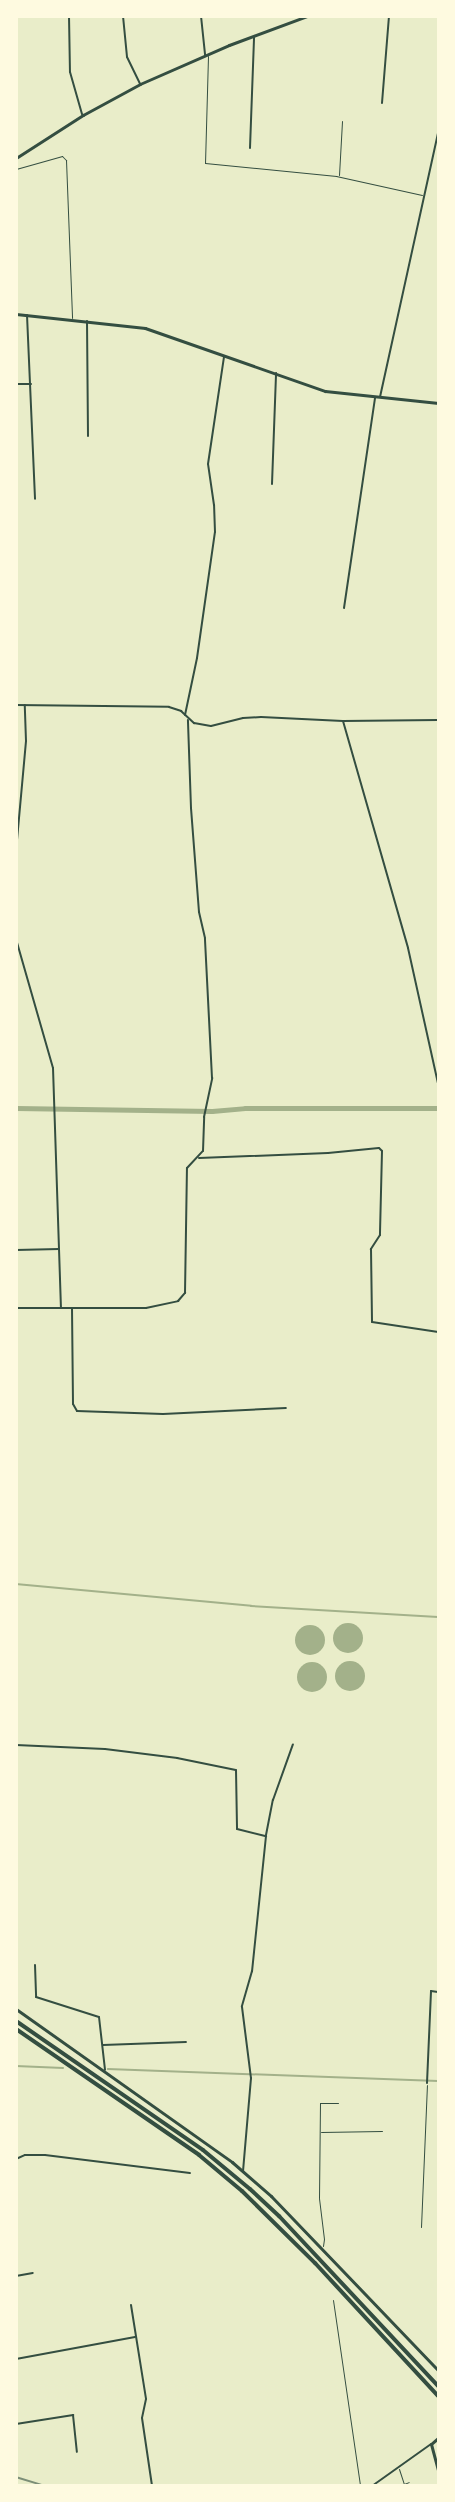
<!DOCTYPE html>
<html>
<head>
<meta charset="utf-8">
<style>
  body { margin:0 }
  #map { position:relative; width:455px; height:2502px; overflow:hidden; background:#e9edc9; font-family:"PT Sans",sans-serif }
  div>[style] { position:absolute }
  .water>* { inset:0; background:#a3b18a }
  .round { border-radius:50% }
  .stream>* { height:1.5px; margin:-0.75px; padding:0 0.75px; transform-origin:0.75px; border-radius:0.75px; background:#a3b18a }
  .canal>* { height:5px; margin:-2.5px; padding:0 2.5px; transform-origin:2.5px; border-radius:2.5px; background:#a3b18a }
  .service>* { height:1px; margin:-0.5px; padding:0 0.5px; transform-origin:0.5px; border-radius:0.5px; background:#344e41 }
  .minor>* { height:2px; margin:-1px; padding:0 1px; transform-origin:1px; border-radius:1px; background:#344e41 }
  .tertiary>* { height:3px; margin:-1.5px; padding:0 1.5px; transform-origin:1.5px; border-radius:1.5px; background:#344e41 }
  .secondary>* { height:3px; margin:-1.5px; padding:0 1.5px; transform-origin:1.5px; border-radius:1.5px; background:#344e41 }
  .motorway>* { height:4px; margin:-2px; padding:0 2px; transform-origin:2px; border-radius:2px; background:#344e41 }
  .rail>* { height:1.5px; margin:-0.75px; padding:0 0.75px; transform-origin:0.75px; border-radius:0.75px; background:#7c8e77 }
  span { translate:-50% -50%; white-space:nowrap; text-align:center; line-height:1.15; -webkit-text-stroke:4.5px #fefae0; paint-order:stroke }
  .frame { position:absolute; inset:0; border:18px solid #fefae0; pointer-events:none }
</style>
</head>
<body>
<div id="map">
  <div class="water">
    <div class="round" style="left:333px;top:1623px;width:30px;height:30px"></div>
    <div class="round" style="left:295px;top:1625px;width:30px;height:30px"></div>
    <div class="round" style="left:335px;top:1661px;width:30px;height:30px"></div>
    <div class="round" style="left:297px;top:1662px;width:30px;height:30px"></div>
  </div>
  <div class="stream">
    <div style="left:16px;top:1584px;width:236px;rotate:5.3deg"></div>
    <div style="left:251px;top:1606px;width:187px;rotate:3.4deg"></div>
    <div style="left:16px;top:2066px;width:47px;rotate:2.4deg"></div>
    <div style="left:108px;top:2069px;width:330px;rotate:2.1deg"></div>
  </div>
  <div class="canal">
    <div style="left:16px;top:1108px;width:196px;rotate:0.9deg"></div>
    <div style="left:212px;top:1111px;width:33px;rotate:-5deg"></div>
    <div style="left:245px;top:1108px;width:193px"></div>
  </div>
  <div class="service">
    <div style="left:208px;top:56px;width:107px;rotate:91.6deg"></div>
    <div style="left:205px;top:163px;width:132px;rotate:5.7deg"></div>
    <div style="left:336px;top:176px;width:88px;rotate:12.5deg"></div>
    <div style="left:16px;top:169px;width:48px;rotate:-15.8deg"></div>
    <div style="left:62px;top:156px;width:6px;rotate:45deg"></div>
    <div style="left:66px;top:160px;width:158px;rotate:87.8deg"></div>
    <div style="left:339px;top:175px;width:54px;rotate:-86.8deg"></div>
    <div style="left:321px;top:2132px;width:61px;rotate:-0.9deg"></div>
    <div style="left:421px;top:2227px;width:142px;rotate:-87.6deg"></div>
    <div style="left:323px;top:2246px;width:7px;rotate:-82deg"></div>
    <div style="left:324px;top:2239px;width:41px;rotate:-97deg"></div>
    <div style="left:319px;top:2198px;width:95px;rotate:-89.4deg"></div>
    <div style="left:320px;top:2103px;width:18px"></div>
    <div style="left:333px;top:2300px;width:188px;rotate:81.7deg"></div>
    <div style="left:399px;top:2469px;width:16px;rotate:72deg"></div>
    <div style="left:404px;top:2484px;width:5px;rotate:-22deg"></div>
  </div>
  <div class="minor">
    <div style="left:69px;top:16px;width:56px;rotate:89deg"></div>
    <div style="left:70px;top:72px;width:44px;rotate:74.1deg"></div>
    <div style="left:123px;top:16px;width:41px;rotate:84.4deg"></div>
    <div style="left:127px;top:57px;width:30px;rotate:64deg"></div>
    <div style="left:201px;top:16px;width:39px;rotate:84deg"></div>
    <div style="left:382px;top:103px;width:87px;rotate:-85.4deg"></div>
    <div style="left:250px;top:148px;width:111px;rotate:-87.9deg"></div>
    <div style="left:27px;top:315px;width:184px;rotate:87.5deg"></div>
    <div style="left:87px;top:321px;width:115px;rotate:89.5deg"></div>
    <div style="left:16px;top:384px;width:15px"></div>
    <div style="left:380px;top:397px;width:270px;rotate:-77.6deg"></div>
    <div style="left:272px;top:484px;width:111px;rotate:-87.9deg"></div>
    <div style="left:344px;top:608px;width:213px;rotate:-81.6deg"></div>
    <div style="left:16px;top:705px;width:153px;rotate:0.7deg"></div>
    <div style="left:169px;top:707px;width:13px;rotate:18deg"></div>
    <div style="left:181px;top:711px;width:18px;rotate:43deg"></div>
    <div style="left:194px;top:723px;width:17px;rotate:10deg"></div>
    <div style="left:211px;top:726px;width:33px;rotate:-14deg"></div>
    <div style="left:243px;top:718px;width:18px;rotate:-3deg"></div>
    <div style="left:261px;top:717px;width:82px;rotate:2.8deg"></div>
    <div style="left:343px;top:721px;width:95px;rotate:-0.6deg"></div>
    <div style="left:185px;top:715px;width:58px;rotate:-78.1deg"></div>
    <div style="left:197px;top:658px;width:127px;rotate:-81.9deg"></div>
    <div style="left:215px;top:532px;width:27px;rotate:-92deg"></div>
    <div style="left:214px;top:505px;width:41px;rotate:-98.3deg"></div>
    <div style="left:208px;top:464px;width:108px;rotate:-81.5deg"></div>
    <div style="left:343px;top:721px;width:236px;rotate:74deg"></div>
    <div style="left:408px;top:948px;width:138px;rotate:77.5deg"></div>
    <div style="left:16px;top:851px;width:110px;rotate:-84.8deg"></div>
    <div style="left:26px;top:741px;width:36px;rotate:-92deg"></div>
    <div style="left:16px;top:939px;width:134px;rotate:74deg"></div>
    <div style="left:53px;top:1068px;width:240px;rotate:88.1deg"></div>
    <div style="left:199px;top:1158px;width:129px;rotate:-2.2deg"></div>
    <div style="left:328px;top:1153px;width:51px;rotate:-5.6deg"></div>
    <div style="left:379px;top:1148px;width:4px;rotate:45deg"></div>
    <div style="left:382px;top:1151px;width:84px;rotate:91.4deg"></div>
    <div style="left:380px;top:1235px;width:17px;rotate:123deg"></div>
    <div style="left:371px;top:1249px;width:73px;rotate:89.2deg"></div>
    <div style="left:372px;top:1322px;width:67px;rotate:8.6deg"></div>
    <div style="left:16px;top:1250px;width:43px;rotate:-1.3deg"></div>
    <div style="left:16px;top:1308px;width:130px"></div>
    <div style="left:146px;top:1308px;width:33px;rotate:-12deg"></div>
    <div style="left:178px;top:1301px;width:11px;rotate:-49deg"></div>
    <div style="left:185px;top:1293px;width:125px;rotate:-89.1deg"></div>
    <div style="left:187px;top:1168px;width:23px;rotate:-47deg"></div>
    <div style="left:203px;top:1151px;width:34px;rotate:-88deg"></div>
    <div style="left:204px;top:1117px;width:40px;rotate:-78deg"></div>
    <div style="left:212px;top:1078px;width:140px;rotate:-92.9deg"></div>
    <div style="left:205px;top:938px;width:27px;rotate:-103deg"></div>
    <div style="left:199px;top:912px;width:104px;rotate:-94.4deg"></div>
    <div style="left:191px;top:808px;width:88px;rotate:-92deg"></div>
    <div style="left:72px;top:1308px;width:96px;rotate:89.4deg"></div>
    <div style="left:73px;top:1404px;width:8px;rotate:60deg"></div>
    <div style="left:77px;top:1411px;width:86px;rotate:2deg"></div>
    <div style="left:163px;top:1414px;width:123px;rotate:-2.8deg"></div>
    <div style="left:16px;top:1745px;width:89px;rotate:2.6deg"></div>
    <div style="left:105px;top:1749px;width:73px;rotate:7.1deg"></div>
    <div style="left:177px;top:1758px;width:60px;rotate:11.5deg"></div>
    <div style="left:236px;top:1770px;width:59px;rotate:89deg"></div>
    <div style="left:237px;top:1829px;width:30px;rotate:14deg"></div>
    <div style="left:266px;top:1836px;width:136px;rotate:95.9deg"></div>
    <div style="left:252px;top:1971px;width:37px;rotate:106deg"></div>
    <div style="left:242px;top:2007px;width:72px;rotate:82.8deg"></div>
    <div style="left:251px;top:2078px;width:94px;rotate:94.9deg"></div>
    <div style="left:266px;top:1835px;width:36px;rotate:-79deg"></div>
    <div style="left:273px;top:1800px;width:59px;rotate:-70.3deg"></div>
    <div style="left:35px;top:1965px;width:32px;rotate:88deg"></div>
    <div style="left:36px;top:1997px;width:66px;rotate:17.6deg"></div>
    <div style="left:99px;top:2017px;width:53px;rotate:83.5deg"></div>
    <div style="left:103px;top:2045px;width:83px;rotate:-2.1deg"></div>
    <div style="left:427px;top:2083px;width:92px;rotate:-87.5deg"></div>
    <div style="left:431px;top:1991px;width:7px;rotate:8deg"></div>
    <div style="left:16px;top:2159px;width:10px;rotate:-24deg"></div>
    <div style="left:25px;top:2155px;width:20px"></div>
    <div style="left:45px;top:2155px;width:146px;rotate:7.1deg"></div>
    <div style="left:16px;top:2276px;width:17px;rotate:-10deg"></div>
    <div style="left:131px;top:2305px;width:95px;rotate:80.9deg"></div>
    <div style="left:146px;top:2399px;width:19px;rotate:102deg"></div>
    <div style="left:142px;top:2418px;width:69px;rotate:81.6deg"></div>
    <div style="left:16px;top:2359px;width:121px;rotate:-10.5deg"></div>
    <div style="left:16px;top:2424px;width:58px;rotate:-9deg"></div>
    <div style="left:73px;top:2415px;width:37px;rotate:84deg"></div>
    <div style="left:372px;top:2486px;width:72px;rotate:-35.4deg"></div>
  </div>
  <div class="tertiary">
    <div style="left:16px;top:314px;width:130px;rotate:6.2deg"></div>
    <div style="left:145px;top:328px;width:191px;rotate:19.3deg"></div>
    <div style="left:325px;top:391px;width:114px;rotate:6.1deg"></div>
    <div style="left:16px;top:2009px;width:265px;rotate:35.3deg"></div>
    <div style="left:232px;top:2162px;width:52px;rotate:41.1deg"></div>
    <div style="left:271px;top:2196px;width:241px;rotate:46.2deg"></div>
    <div style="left:438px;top:2438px;width:9px;rotate:139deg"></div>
    <div style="left:431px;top:2444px;width:27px;rotate:75deg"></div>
  </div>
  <div class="secondary">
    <div style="left:16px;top:158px;width:80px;rotate:-32.7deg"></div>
    <div style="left:83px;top:115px;width:65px;rotate:-28.5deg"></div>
    <div style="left:140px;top:84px;width:97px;rotate:-23.7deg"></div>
    <div style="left:229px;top:45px;width:83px;rotate:-20.4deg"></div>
  </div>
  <div class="motorway">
    <div style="left:16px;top:2021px;width:227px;rotate:34.6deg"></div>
    <div style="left:203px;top:2150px;width:61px;rotate:39.7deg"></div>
    <div style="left:250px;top:2189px;width:40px;rotate:43deg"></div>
    <div style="left:279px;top:2216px;width:233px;rotate:46.9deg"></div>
    <div style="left:16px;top:2029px;width:222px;rotate:34.5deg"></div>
    <div style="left:199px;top:2155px;width:56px;rotate:39.9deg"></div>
    <div style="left:242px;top:2191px;width:103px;rotate:44.6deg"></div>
    <div style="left:315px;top:2263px;width:181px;rotate:47.2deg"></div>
  </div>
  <div class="rail">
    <div style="left:16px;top:2477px;width:30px;rotate:17deg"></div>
  </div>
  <div class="frame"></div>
</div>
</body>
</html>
